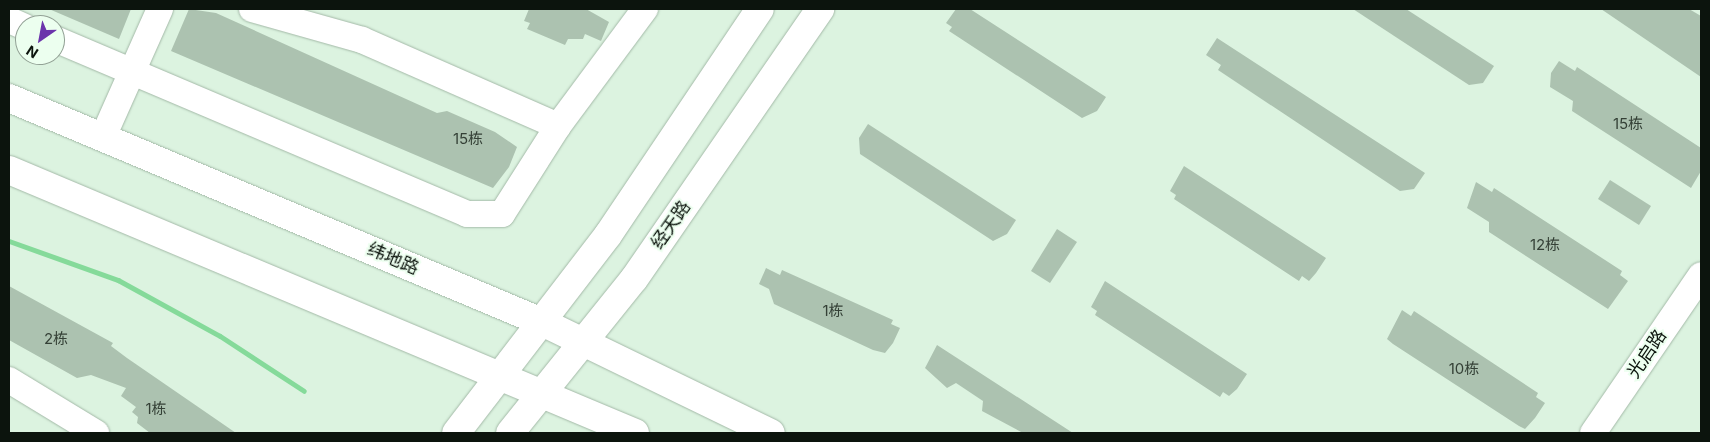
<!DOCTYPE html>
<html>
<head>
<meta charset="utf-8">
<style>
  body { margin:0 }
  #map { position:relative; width:1710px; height:442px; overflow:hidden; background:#dcf3e0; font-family:Inter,"Noto Sans SC",sans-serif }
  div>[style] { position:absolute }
  .stream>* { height:5px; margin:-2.5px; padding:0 2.5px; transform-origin:2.5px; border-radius:2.5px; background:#85da9a }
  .building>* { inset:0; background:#acc2b0 }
  .roads { filter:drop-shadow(0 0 1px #a3b9a7) drop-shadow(0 0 1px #a3b9a7) }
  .minor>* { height:26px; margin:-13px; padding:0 13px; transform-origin:13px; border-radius:13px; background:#fff }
  .major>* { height:28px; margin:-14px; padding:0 14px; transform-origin:14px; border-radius:14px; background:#fff }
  span { translate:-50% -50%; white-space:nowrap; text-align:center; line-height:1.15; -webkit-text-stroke:4px #ecffef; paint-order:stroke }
  .number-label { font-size:15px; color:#344036 }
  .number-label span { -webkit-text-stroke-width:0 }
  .street-label { font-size:18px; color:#0c140d }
  .frame { position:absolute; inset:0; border:10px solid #0c140d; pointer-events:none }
  .north { position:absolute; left:15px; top:15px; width:50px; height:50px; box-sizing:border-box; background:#ecffef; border:1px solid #92a195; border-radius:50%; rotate:213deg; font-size:14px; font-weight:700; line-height:20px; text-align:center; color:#0c140d }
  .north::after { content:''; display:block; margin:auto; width:18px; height:22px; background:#6b34ab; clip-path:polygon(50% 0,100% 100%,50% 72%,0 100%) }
</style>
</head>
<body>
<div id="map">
  <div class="stream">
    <div style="left:9px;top:241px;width:116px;rotate:19.7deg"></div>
    <div style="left:118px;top:280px;width:116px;rotate:28.8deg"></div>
    <div style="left:220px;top:336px;width:100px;rotate:33.2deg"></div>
  </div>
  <div class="building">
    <div style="clip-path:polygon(49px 9px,131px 9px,119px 39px)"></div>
    <div style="clip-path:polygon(189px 9px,216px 13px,437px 113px,447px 111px,495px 132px,517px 147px,509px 167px,493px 188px,171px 51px)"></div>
    <div style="clip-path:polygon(529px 9px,586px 9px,609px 22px,601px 41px,585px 34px,583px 39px,568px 39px,565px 45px,527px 29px,530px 23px,524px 21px)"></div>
    <div style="clip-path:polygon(956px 9px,970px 9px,1106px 97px,1097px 111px,1082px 118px,949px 31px,952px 27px,946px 23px)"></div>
    <div style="clip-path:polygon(1353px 9px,1406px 9px,1494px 66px,1483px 83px,1469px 85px)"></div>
    <div style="clip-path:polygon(1601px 9px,1689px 9px,1701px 16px,1701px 77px)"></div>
    <div style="clip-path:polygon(1217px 38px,1425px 173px,1414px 189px,1400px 191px,1218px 70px,1221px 65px,1206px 55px)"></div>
    <div style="clip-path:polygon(1559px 61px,1575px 71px,1577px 67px,1701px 148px,1701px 171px,1691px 188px,1572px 111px,1573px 101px,1550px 87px,1551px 73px)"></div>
    <div style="clip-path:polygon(868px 124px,1016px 220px,1007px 234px,993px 241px,860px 154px,859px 138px)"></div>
    <div style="clip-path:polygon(1184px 166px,1326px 258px,1316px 273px,1309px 281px,1302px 276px,1299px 281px,1174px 199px,1176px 195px,1170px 191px)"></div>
    <div style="clip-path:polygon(1610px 180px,1651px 206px,1639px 225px,1598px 199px)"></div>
    <div style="clip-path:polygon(1476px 182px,1492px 192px,1494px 188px,1622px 271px,1620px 275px,1628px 281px,1608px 309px,1489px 232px,1489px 222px,1467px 208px)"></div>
    <div style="clip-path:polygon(1057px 229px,1077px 242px,1050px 283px,1031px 271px)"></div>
    <div style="clip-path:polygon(766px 268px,780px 275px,782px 270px,893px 320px,891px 324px,900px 328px,893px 343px,885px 353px,873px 350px,774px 304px,769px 289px,759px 284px)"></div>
    <div style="clip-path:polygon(1105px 281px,1247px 374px,1237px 389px,1229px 396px,1223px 392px,1220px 397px,1095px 315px,1097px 311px,1091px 307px)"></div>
    <div style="clip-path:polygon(9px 286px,113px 343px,111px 346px,127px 358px,236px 433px,150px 433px,137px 423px,138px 417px,132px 412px,136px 407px,121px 396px,126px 388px,91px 375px,77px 378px,9px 340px)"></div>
    <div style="clip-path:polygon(1402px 310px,1411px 316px,1414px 311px,1538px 393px,1536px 397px,1545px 403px,1535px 418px,1525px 429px,1519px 426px,1393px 344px,1387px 339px)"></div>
    <div style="clip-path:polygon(937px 345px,1073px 433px,1023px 433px,982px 411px,983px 401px,956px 383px,947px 388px,925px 368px)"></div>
  </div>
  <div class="roads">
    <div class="minor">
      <div style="left:252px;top:9px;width:114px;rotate:15.7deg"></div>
      <div style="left:362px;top:40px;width:214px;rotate:23.7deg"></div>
      <div style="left:9px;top:20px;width:17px;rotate:24deg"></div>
      <div style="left:55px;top:39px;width:448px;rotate:23deg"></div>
      <div style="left:467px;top:214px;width:35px"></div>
      <div style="left:502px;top:214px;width:104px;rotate:-57.5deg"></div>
      <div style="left:558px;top:126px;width:146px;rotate:-53.4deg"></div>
      <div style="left:103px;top:137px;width:140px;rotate:-66deg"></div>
      <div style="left:9px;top:380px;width:102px;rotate:31.3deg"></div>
      <div style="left:1593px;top:433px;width:191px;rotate:-55.6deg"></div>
    </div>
    <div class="major">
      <div style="left:9px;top:98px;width:580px;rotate:22.81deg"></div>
      <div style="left:544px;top:323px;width:252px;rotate:25.9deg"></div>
      <div style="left:9px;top:170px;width:679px;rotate:22.79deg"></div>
      <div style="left:456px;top:433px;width:250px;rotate:-52.5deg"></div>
      <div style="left:608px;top:235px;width:272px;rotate:-56.1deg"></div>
      <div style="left:510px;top:433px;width:198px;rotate:-51.2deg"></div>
      <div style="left:634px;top:279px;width:328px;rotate:-55.4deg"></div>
    </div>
  </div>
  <div class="number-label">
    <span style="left:1628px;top:124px">15栋</span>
    <span style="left:468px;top:139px">15栋</span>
    <span style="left:1545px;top:245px">12栋</span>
    <span style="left:833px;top:311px">1栋</span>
    <span style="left:56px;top:339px">2栋</span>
    <span style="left:1464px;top:369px">10栋</span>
    <span style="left:156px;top:409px">1栋</span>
  </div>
  <div class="street-label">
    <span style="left:671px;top:225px;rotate:-55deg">经天路</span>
    <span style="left:393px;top:259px;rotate:23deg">纬地路</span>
    <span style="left:1647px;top:354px;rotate:-56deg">光启路</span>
  </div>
  <div class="frame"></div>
  <div class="north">N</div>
</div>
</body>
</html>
